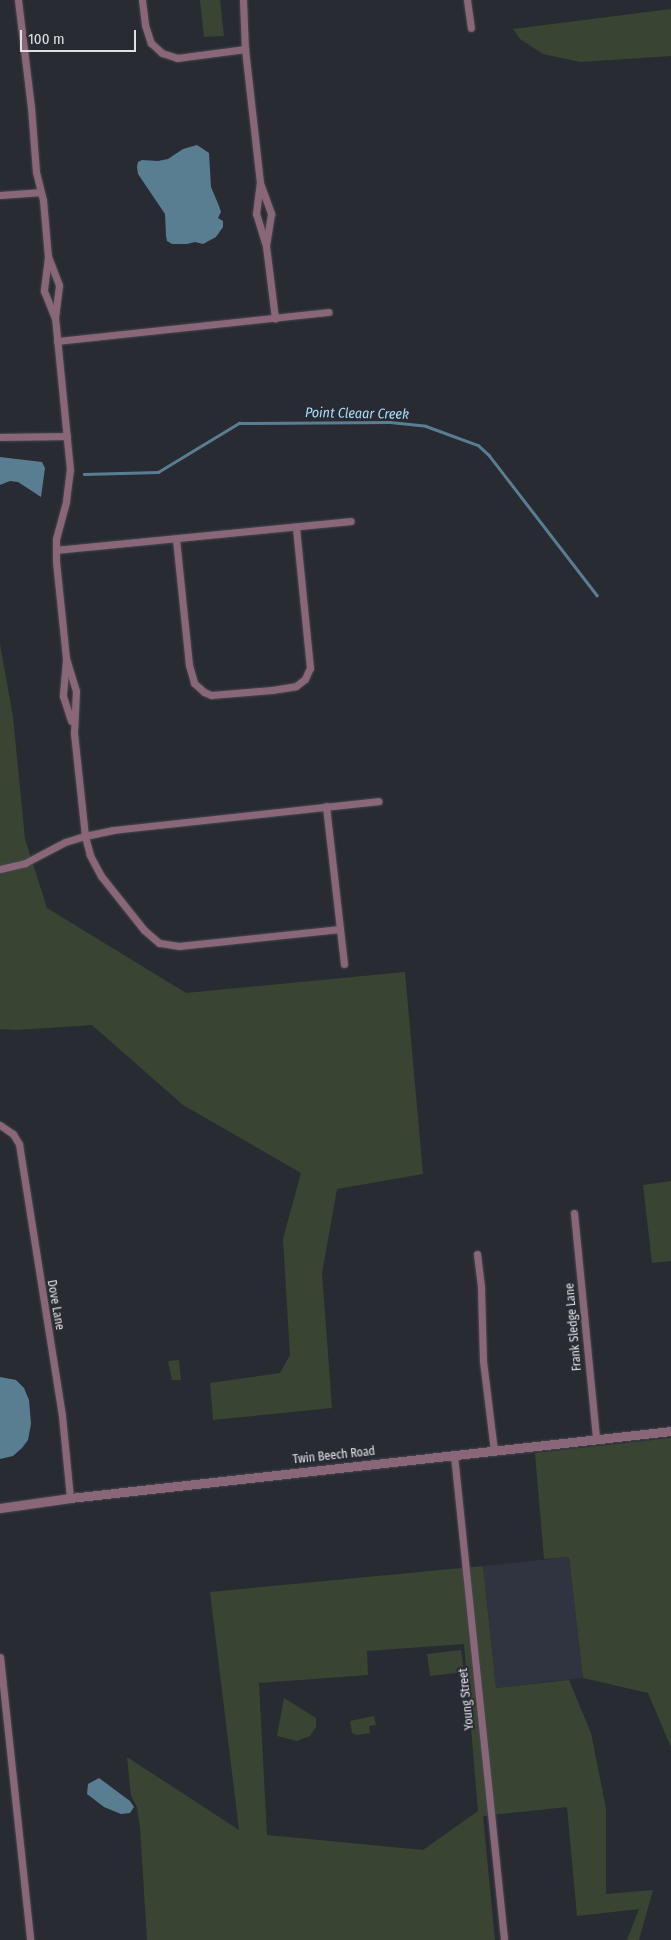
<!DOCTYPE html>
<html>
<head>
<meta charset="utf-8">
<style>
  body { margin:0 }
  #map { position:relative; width:671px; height:1940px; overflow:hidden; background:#292b33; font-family:"Fira Sans Condensed",sans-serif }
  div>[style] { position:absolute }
  .built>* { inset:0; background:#303441 }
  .green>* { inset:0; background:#394532 }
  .water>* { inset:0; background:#597e92 }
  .stream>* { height:2.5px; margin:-1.25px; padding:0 1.25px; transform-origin:1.25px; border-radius:1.25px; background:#597e92 }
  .roads { filter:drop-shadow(0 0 1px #464850) drop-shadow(0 0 1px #464850) }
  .minor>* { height:7px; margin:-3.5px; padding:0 3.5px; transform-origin:3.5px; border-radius:3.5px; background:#896779 }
  .tertiary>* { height:9px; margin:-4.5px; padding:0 4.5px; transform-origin:4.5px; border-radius:4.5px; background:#896779 }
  span { translate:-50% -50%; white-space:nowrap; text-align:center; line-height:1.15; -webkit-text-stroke:4px #292b33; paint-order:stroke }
  .street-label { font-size:12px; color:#dfe1e6 }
  .water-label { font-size:14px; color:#aadcf9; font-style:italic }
  .scale { position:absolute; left:20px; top:30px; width:116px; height:22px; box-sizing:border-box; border:2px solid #dfe1e6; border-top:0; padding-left:6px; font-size:15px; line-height:18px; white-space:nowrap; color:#dfe1e6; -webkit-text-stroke:4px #292b33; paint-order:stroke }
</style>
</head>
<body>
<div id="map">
  <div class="built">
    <div style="clip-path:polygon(569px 1557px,583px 1678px,496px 1688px,483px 1566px)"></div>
  </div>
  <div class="green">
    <div style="clip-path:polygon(200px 0,220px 0,224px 36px,204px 37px)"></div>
    <div style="clip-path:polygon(671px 9px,671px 56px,580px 62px,543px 54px,520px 39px,513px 29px)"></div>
    <div style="clip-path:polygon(0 644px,13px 717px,25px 839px,47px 908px,186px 993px,405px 972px,423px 1174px,337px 1189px,322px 1273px,332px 1408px,213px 1420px,210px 1383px,280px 1373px,290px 1355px,283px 1239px,301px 1173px,183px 1105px,92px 1025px,16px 1030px,0 1029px)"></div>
    <div style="clip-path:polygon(671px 1181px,671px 1261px,652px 1263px,643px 1185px)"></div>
    <div style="clip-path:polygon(179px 1360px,181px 1380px,172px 1380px,168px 1361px)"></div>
    <div style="clip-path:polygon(671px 1438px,671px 1747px,648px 1693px,583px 1678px,569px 1557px,544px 1559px,535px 1453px)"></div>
    <div style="clip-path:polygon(evenodd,483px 1566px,496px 1688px,569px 1680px,591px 1733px,606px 1809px,606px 1894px,653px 1890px,639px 1940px,627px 1940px,639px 1909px,577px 1916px,567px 1807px,483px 1816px,495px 1940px,147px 1940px,140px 1828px,137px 1807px,131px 1796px,127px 1757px,239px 1830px,210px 1592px,483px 1566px,464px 1644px,478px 1811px,423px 1850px,267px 1835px,259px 1683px,368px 1675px,367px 1651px,464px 1644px)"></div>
    <div style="clip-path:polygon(461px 1650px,464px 1672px,430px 1676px,427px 1654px)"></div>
    <div style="clip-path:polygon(284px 1698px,316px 1718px,316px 1727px,310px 1736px,297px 1741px,277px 1736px)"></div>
    <div style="clip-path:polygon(374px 1716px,376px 1725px,369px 1726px,370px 1733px,357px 1735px,352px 1733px,350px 1721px)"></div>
  </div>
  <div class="water">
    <div style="clip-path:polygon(197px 145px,209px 153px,211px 187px,219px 206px,221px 212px,218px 218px,223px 221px,223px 227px,216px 237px,203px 244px,195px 242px,187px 244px,172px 244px,167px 241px,166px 236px,165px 214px,138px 174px,137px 167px,138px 162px,142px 160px,158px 161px,168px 159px,183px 149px)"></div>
    <div style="clip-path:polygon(0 457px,42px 462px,45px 468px,41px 497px,18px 482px,10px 481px,0 485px)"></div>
    <div style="clip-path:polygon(0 1377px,16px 1380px,24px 1388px,29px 1400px,31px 1424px,28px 1440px,22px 1448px,13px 1456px,0 1459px)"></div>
    <div style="clip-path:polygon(99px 1778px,130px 1801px,134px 1807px,130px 1813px,121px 1814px,104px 1807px,87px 1794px,88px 1784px)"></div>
  </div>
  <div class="stream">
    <div style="left:84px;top:474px;width:74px;rotate:-1.5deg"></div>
    <div style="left:158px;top:472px;width:95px;rotate:-31.2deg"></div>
    <div style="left:239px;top:423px;width:151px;rotate:-0.4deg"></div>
    <div style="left:390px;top:422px;width:36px;rotate:6deg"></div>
    <div style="left:426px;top:426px;width:55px;rotate:20.1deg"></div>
    <div style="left:478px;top:445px;width:15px;rotate:42deg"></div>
    <div style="left:489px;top:455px;width:177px;rotate:52.4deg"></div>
  </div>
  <div class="roads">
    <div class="minor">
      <div style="left:18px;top:0;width:108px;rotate:83.1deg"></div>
      <div style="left:31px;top:107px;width:65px;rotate:85.6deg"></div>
      <div style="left:36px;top:172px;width:29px;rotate:76deg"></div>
      <div style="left:43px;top:200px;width:57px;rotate:85deg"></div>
      <div style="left:48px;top:257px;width:34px;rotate:97deg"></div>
      <div style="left:44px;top:291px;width:29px;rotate:68deg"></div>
      <div style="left:142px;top:0;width:25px;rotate:83deg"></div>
      <div style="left:145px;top:25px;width:19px;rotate:72deg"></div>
      <div style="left:151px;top:43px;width:15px;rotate:42deg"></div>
      <div style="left:162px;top:53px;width:16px;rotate:18deg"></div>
      <div style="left:177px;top:58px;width:69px;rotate:-7.5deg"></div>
      <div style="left:243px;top:0;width:49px;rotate:87.7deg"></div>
      <div style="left:245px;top:49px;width:135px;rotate:83.6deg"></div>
      <div style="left:260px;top:183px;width:33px;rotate:70deg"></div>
      <div style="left:271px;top:214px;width:32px;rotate:99deg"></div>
      <div style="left:266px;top:246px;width:34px;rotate:-107deg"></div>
      <div style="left:256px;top:214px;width:31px;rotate:-83deg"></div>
      <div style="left:467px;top:0;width:28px;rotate:82deg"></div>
      <div style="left:0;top:195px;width:39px;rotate:-4deg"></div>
      <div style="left:266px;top:246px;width:73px;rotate:82.9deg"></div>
      <div style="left:57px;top:341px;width:273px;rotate:-6.1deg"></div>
      <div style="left:0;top:437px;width:67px;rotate:-0.9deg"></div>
      <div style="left:176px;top:539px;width:127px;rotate:84.1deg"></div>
      <div style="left:189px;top:665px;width:19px;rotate:74deg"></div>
      <div style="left:194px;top:683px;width:13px;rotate:42deg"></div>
      <div style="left:204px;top:692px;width:8px;rotate:23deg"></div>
      <div style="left:211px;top:695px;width:61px;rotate:-4.7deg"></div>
      <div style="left:272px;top:690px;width:24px;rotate:-9deg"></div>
      <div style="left:296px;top:686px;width:11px;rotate:-38deg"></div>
      <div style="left:305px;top:679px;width:12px;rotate:-66deg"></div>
      <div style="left:310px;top:668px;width:142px;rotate:-95.7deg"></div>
      <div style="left:56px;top:550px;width:296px;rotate:-5.6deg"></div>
      <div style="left:66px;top:660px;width:36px;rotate:95deg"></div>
      <div style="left:63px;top:696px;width:26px;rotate:72deg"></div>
      <div style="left:326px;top:806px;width:159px;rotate:83.5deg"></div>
      <div style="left:0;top:869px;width:26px;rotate:-13deg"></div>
      <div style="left:25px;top:863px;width:45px;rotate:-27.7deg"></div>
      <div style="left:65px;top:842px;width:21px;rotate:-17deg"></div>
      <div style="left:85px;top:836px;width:104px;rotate:-96.1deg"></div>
      <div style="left:74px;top:733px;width:42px;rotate:-87.3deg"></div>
      <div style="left:76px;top:691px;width:34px;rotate:-107deg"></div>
      <div style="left:66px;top:658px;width:98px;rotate:-95.9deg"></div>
      <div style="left:56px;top:561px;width:22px;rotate:-90deg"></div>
      <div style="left:56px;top:539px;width:39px;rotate:-75deg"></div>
      <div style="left:66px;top:501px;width:31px;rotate:-83deg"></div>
      <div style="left:70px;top:470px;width:153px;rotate:-95.6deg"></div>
      <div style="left:55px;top:318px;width:33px;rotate:-83deg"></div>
      <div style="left:59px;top:285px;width:30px;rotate:-111deg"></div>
      <div style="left:340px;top:929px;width:162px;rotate:174deg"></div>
      <div style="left:179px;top:946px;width:20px;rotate:-171deg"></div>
      <div style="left:159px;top:943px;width:20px;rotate:-139deg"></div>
      <div style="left:144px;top:930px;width:69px;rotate:-128.5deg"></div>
      <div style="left:101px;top:876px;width:24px;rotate:-118deg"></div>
      <div style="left:90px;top:855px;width:20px;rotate:-105deg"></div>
      <div style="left:85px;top:836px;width:29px;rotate:-12deg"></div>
      <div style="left:113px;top:830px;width:267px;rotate:-6.2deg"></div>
      <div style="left:0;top:1125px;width:16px;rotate:35deg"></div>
      <div style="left:13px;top:1134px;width:12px;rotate:59deg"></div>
      <div style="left:19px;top:1144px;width:275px;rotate:81deg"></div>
      <div style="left:62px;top:1416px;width:82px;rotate:84.4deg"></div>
      <div style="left:574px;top:1213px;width:227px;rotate:84.4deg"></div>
      <div style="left:477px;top:1254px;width:35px;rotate:83deg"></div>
      <div style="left:481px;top:1289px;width:72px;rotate:88.4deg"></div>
      <div style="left:483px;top:1361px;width:91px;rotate:83deg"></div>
      <div style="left:454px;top:1455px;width:488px;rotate:84.1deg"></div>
      <div style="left:0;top:1657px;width:285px;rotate:83.9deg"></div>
    </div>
    <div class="tertiary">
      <div style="left:0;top:1508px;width:71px;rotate:-8.1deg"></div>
      <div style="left:70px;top:1498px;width:605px;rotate:-6.36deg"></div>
    </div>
  </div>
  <div class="street-label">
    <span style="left:55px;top:1305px;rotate:80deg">Dove Lane</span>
    <span style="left:574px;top:1327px;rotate:-95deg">Frank Sledge Lane</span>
    <span style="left:334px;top:1456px;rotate:-6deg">Twin Beech Road</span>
    <span style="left:467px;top:1699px;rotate:-96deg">Young Street</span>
  </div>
  <div class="water-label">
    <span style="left:357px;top:414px;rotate:1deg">Point Cleaar Creek</span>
  </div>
  <div class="scale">100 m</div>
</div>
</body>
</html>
